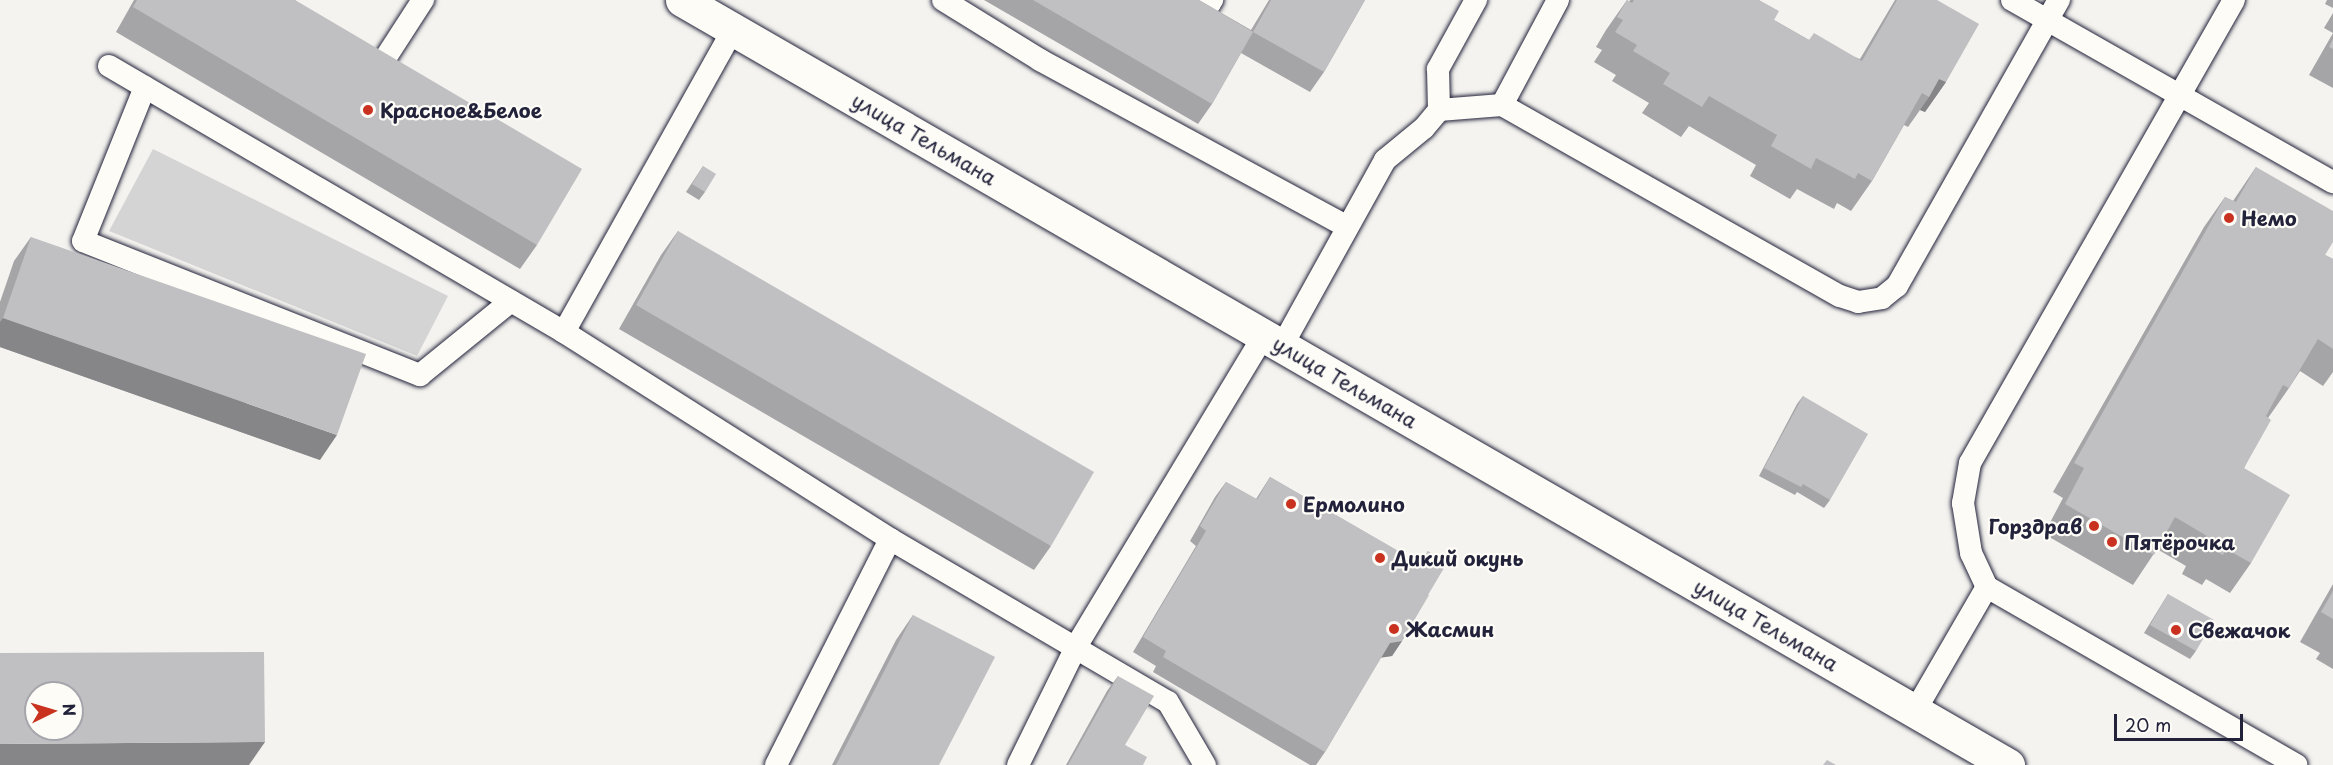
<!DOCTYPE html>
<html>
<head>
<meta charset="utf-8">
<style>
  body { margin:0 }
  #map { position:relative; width:2333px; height:765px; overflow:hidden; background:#f4f3ef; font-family:"Playpen Sans",sans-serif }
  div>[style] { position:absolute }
  .green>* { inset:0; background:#d5d4d5 }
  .roads { filter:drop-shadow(0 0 2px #22223b) drop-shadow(0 0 2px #22223b) }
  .service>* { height:22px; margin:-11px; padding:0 11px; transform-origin:11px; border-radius:11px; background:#fdfcf7 }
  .secondary>* { height:33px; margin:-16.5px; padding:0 16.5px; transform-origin:16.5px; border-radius:16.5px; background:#fdfcf7 }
  .wall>* { inset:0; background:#a5a4a7 }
  .shaded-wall>* { inset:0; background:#868688 }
  .building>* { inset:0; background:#c0bfc2 }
  .dots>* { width:16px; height:16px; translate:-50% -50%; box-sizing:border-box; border:3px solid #fdfcf7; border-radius:50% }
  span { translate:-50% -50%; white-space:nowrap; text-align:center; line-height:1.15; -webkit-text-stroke:4.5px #fdfcf7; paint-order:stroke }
  .poi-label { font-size:20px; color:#22223b; font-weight:700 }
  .left { translate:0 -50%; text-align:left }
  .right { translate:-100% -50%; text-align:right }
  .street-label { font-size:20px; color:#22223b }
  .north { position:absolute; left:24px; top:681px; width:60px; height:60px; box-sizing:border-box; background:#fdfcf7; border:2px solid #a5a5ac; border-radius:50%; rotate:85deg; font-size:16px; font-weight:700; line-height:24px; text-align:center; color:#22223b }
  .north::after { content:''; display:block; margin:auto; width:21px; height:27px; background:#c8321e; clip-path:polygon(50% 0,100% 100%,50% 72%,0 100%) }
  .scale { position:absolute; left:2114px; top:714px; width:129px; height:27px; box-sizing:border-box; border:3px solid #22223b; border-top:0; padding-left:8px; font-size:18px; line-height:21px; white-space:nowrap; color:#22223b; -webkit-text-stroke:4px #fdfcf7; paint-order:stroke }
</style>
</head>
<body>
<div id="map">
  <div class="green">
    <div style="clip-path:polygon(153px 149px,448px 296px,417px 356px,109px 231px)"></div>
  </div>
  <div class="roads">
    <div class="service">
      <div style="left:943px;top:0;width:114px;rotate:31.7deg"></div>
      <div style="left:1040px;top:60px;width:349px;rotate:28.5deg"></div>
      <div style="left:1205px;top:0;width:6px;rotate:31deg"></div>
      <div style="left:1210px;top:3px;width:4px;rotate:-56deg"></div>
      <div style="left:2012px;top:0;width:369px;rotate:29.6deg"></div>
      <div style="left:2234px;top:0;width:533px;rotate:119.69deg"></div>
      <div style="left:1970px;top:463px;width:41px;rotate:99.9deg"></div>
      <div style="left:1963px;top:503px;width:51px;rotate:80.9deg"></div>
      <div style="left:1971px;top:553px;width:38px;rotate:65deg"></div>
      <div style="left:1987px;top:587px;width:357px;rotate:29.9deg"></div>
      <div style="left:109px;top:66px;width:527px;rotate:30.31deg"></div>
      <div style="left:564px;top:332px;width:386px;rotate:32.4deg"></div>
      <div style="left:890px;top:539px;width:322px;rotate:30.4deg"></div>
      <div style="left:1168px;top:702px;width:73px;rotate:59.6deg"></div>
      <div style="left:377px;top:71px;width:85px;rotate:-57.1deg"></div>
      <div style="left:145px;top:87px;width:166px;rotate:111.9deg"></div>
      <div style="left:83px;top:241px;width:363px;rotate:21.7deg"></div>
      <div style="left:420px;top:375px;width:117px;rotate:-39.1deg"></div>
      <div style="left:1502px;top:105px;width:119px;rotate:-61.9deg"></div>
      <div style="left:1439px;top:110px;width:63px;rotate:-4.5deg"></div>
      <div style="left:1502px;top:105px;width:388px;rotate:29.5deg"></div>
      <div style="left:1840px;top:296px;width:19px;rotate:18deg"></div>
      <div style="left:1858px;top:302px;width:24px;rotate:-9deg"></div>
      <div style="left:1882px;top:298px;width:19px;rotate:-39deg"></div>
      <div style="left:1897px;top:286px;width:329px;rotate:-60.5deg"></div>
      <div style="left:564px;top:332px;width:347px;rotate:-60.8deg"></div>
      <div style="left:1282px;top:346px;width:213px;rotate:-61deg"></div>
      <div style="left:1385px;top:160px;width:50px;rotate:-39.4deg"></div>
      <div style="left:1424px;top:128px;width:23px;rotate:-50deg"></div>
      <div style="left:1439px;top:110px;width:41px;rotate:-91.4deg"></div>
      <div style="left:1438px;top:69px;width:79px;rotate:-61.2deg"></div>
      <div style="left:1915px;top:711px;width:143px;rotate:-59.9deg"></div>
      <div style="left:776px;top:765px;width:253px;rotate:-63.2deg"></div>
      <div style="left:1018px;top:765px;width:134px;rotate:-63.8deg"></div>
      <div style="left:1077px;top:645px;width:362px;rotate:-58.9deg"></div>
    </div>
    <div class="secondary">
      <div style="left:682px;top:0;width:1531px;rotate:29.98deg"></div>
    </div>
  </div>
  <div class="wall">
    <div style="clip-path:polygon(134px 0,295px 0,537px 245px,520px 269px,116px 32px)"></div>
    <div style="clip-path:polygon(984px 0,1199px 0,1251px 30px,1269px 0,1365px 0,1324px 72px,1310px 92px,1241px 53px,1212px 104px,1198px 124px)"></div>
    <div style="clip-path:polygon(1627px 0,1629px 2px,1630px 0,1759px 0,1774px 20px,1809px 40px,1860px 59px,1895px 0,1937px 0,1946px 82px,1925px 112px,1920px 110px,1908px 127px,1904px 125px,1872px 181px,1851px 211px,1837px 203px,1834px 209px,1797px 189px,1790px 199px,1750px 176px,1756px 165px,1689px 126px,1681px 137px,1642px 113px,1649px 103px,1612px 81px,1616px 75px,1594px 62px,1602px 50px,1596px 47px,1606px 30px)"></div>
    <div style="clip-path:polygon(2327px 0,2333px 0,2333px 8px,2325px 4px)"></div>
    <div style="clip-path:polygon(2333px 13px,2333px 88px,2309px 75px,2333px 33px,2324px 28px)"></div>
    <div style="clip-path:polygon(703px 166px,705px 192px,699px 200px,686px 192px)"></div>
    <div style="clip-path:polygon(2256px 167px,2325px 255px,2333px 259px,2333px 372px,2323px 386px,2300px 371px,2289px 388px,2268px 418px,2244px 468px,2251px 563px,2230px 593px,2206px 579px,2202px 585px,2182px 574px,2186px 566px,2157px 549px,2133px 585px,2044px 534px,2063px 498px,2053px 492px,2204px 227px,2225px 197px,2233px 201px)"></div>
    <div style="clip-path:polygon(678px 231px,1051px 546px,1034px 570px,619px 329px,661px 255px)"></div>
    <div style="clip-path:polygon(31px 237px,320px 460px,0 347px,0 302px,14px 261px)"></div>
    <div style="clip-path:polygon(1803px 396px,1830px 500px,1824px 508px,1797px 492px,1795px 495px,1759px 476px,1797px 404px)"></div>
    <div style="clip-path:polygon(1270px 477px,1420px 564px,1428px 551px,1428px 595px,1402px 641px,1392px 656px,1381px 657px,1325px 752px,1316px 765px,1310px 765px,1153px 672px,1156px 666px,1133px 652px,1196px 546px,1190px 541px,1215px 497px,1226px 482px,1256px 499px)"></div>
    <div style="clip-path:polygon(2333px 584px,2333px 669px,2316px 659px,2320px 653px,2300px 642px)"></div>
    <div style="clip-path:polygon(2168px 594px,2196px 651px,2190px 659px,2144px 633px)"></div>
    <div style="clip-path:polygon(913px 615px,939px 765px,832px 765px,896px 640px)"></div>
    <div style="clip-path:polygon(1118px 676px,1125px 745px,1143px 765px,1066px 765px,1107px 691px)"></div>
  </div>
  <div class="shaded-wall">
    <div style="clip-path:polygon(1939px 79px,1946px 82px,1925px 112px,1920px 110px,1929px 97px)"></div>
    <div style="clip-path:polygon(3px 318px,337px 435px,320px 460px,0 347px,0 322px)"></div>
    <div style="clip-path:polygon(1402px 641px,1392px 656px,1379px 658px,1390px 643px)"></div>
    <div style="clip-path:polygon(265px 742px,249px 765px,0 765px,0 744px)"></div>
  </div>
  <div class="building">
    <div style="clip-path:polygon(137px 0,295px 0,582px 169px,537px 245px,133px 7px)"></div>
    <div style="clip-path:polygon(1033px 0,1199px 0,1253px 32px,1212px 104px)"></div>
    <div style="clip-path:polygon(1271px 0,1365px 0,1324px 72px,1253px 32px)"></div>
    <div style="clip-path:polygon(1627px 0,1632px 3px,1634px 0,1759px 0,1779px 11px,1774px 20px,1809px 40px,1814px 33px,1862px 61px,1897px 0,1937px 0,1979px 24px,1946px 82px,1939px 79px,1929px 97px,1922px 93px,1872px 181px,1858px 173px,1855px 179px,1816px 158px,1811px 169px,1771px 146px,1777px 135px,1709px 96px,1702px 107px,1663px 84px,1670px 73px,1633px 51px,1637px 45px,1615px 32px,1623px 20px,1617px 17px)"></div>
    <div style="clip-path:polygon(2333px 39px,2333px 49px,2329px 47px)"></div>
    <div style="clip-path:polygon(703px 166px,716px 174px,705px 192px,692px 184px)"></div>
    <div style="clip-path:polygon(2256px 167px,2333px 211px,2333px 242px,2325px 255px,2333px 259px,2333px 349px,2318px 339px,2289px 388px,2283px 385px,2266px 416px,2271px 420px,2244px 468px,2290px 495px,2251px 563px,2226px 549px,2223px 555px,2203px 544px,2207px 536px,2175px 517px,2154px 555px,2065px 504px,2084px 468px,2074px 463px,2225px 197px,2236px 202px)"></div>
    <div style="clip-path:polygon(678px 231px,1094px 472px,1051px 546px,636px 305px)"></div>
    <div style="clip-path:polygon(31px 237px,366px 354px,337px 435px,3px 318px)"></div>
    <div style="clip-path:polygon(1803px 396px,1868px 434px,1830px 500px,1803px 484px,1801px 487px,1764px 468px)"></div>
    <div style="clip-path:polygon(1270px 477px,1421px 564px,1428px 551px,1447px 563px,1428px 595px,1257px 500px)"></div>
    <div style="clip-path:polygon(1226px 482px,1429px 595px,1402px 641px,1390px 643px,1325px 752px,1163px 657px,1166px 651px,1143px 637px,1206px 531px,1200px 526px)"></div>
    <div style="clip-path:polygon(2333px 591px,2333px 619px,2321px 612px)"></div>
    <div style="clip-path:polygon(2168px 594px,2214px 620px,2196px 651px,2150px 625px)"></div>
    <div style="clip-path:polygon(913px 615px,995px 657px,939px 765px,836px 765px)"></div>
    <div style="clip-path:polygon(evenodd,264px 652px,265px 742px,0 744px,0 653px,264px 652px,36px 693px,72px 693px,72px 729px,36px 729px,36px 693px)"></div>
    <div style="clip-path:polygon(1118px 676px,1154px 696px,1125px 745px,1147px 757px,1143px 765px,1068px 765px)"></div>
    <div style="clip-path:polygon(1827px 760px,1836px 765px,1823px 765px)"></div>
  </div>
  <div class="dots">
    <div style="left:368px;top:110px;background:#c8321e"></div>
    <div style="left:2229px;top:218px;background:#c8321e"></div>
    <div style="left:1291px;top:504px;background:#c8321e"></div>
    <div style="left:2094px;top:526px;background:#c8321e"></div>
    <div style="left:2112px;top:542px;background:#c8321e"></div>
    <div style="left:1380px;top:558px;background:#c8321e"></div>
    <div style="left:1394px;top:629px;background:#c8321e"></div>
    <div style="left:2176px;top:630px;background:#c8321e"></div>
  </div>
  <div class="poi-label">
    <span class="left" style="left:380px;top:110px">Красное&amp;Белое</span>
    <span class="left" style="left:2241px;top:218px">Немо</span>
    <span class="left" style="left:1303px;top:504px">Ермолино</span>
    <span class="right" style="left:2082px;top:526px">Горздрав</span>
    <span class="left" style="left:2124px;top:542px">Пятёрочка</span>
    <span class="left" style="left:1392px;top:558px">Дикий окунь</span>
    <span class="left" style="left:1406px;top:629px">Жасмин</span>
    <span class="left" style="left:2188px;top:630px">Свежачок</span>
  </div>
  <div class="street-label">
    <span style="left:924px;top:139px;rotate:30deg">улица Тельмана</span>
    <span style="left:1345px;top:382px;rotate:30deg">улица Тельмана</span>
    <span style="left:1766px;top:625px;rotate:30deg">улица Тельмана</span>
  </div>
  <div class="north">N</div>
  <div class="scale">20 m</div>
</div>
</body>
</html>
